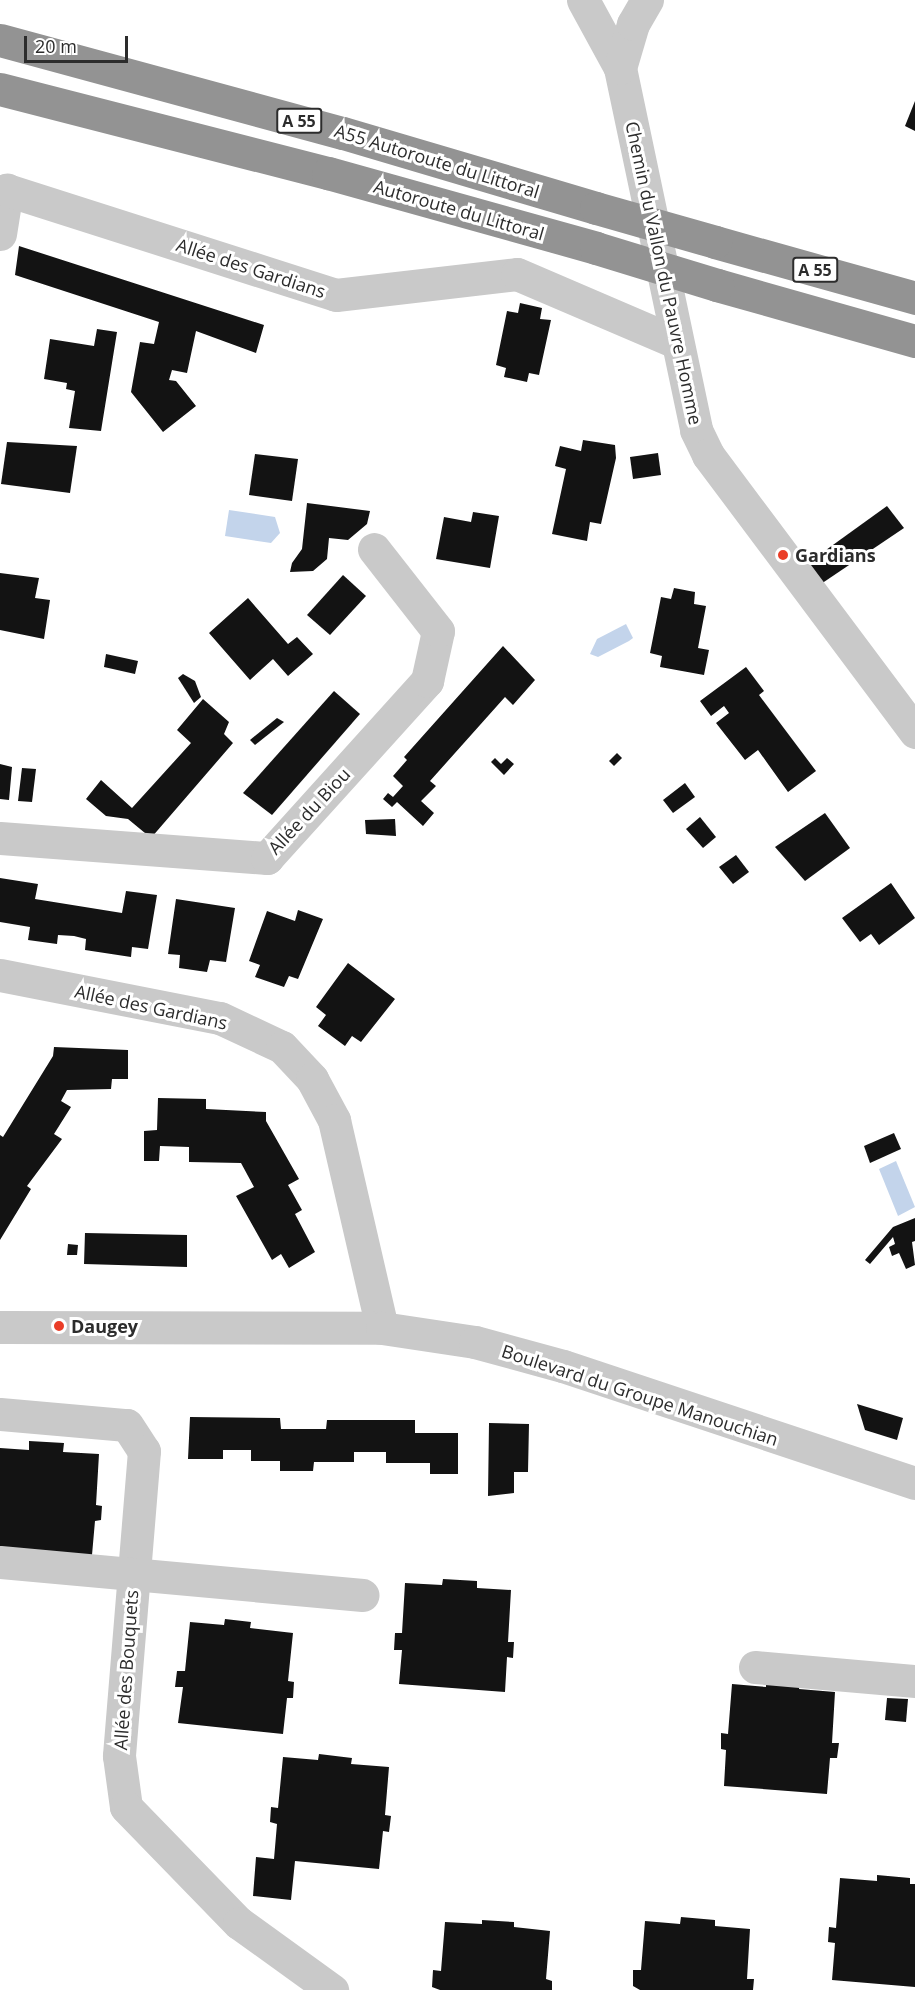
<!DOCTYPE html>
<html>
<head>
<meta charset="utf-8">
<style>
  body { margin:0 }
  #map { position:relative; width:915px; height:1990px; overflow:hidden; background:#fff; font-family:"Open Sans",sans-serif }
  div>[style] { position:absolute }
  .water>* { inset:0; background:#c3d4eb }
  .building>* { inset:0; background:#131313 }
  .minor>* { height:33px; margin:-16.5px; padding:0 16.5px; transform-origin:16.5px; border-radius:16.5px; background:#c9c9c9 }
  .highway>* { height:33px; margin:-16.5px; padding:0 16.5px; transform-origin:16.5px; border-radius:16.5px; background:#939393 }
  .highway-bridge>* { height:33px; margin:-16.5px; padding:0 16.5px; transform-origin:16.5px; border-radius:16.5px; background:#939393 }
  .dots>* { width:16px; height:16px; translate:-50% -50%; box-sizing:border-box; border:3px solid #fff; border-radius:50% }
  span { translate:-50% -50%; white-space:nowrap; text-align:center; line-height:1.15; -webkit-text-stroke:6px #fff; paint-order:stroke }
  .shield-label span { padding:2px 4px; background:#fff; border:2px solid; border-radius:4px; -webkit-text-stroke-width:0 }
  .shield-label { font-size:16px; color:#2c2c2c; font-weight:700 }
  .street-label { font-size:18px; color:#2c2c2c }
  .poi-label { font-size:18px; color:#2c2c2c; font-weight:700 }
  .left { translate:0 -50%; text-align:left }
  .scale { position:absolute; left:24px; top:36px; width:104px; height:27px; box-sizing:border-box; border:3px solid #2c2c2c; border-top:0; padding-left:8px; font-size:18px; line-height:21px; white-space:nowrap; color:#2c2c2c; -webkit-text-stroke:4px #fff; paint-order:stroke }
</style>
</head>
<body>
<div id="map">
  <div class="water">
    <div style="clip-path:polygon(229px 510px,275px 517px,280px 533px,271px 543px,225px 536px)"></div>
    <div style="clip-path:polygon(626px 624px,633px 638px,629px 641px,598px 657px,590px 654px,597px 639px)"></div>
    <div style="clip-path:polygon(896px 1161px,915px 1207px,898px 1216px,879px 1169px)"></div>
  </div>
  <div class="building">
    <div style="clip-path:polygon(915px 101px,915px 131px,905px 126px)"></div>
    <div style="clip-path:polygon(19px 246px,264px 325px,256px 353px,196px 331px,187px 373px,172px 370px,169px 380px,176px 381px,196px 406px,163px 432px,131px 392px,140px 342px,154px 344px,159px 322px,15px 275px)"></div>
    <div style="clip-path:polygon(520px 303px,542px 308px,540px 319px,551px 320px,539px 375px,529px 373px,527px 382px,504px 377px,506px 368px,496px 365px,507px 311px,518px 313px)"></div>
    <div style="clip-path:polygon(97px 329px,117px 332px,101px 431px,69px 428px,75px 391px,66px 389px,67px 383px,44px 379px,50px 339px,94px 346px)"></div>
    <div style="clip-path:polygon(583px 440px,615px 445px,616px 458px,601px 524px,590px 522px,587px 541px,552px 534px,566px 469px,555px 466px,560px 446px,581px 451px)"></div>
    <div style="clip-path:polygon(7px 442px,77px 446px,70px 493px,1px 484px)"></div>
    <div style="clip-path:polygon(658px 453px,661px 475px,633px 479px,630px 457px)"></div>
    <div style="clip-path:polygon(255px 454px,298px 459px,292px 501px,249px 495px)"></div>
    <div style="clip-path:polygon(307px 503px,370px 511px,367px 524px,348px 540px,329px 538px,327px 559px,313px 571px,290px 572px,292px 563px,302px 549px)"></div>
    <div style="clip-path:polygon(887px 506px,904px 528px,815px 588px,801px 568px)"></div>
    <div style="clip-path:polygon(473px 512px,499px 516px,490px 568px,436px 559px,444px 517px,471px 522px)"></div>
    <div style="clip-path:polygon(0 573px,39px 578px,35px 598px,50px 600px,44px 639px,0 630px)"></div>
    <div style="clip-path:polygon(343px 575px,366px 596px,330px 635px,307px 615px)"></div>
    <div style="clip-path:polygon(674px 588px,695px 592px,694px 604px,706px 606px,698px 648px,709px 650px,704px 675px,660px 667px,662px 656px,650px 653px,661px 597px,671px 599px)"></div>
    <div style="clip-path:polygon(248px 598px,288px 644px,297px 637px,313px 654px,288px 676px,273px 659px,250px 680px,209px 633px)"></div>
    <div style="clip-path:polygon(503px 646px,535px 680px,513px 705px,505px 697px,430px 781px,436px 786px,421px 801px,434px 813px,423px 826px,397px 802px,392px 807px,383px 799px,388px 793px,393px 797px,403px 786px,393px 776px,407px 760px,404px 757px)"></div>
    <div style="clip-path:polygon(106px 654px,138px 661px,135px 674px,104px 667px)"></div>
    <div style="clip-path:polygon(746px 667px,764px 691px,759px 695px,816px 771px,788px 792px,758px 750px,745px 760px,716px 723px,729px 713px,724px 706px,711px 716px,700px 701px)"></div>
    <div style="clip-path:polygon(183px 674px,195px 681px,201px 697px,194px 703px,178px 678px)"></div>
    <div style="clip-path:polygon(334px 691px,360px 714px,272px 815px,243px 793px)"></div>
    <div style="clip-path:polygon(203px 699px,229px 722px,224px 734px,233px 743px,151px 838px,128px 819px,106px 816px,86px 799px,101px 780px,132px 808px,191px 743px,177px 730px)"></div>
    <div style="clip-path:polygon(277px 718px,284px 722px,255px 745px,250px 740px)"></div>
    <div style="clip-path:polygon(617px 753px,622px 758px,614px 766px,609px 761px)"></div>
    <div style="clip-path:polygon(495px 758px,501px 764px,507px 758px,514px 764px,504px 775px,491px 762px)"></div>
    <div style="clip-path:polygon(0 764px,12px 767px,9px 800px,0 799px)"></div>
    <div style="clip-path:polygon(22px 768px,36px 769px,32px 802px,18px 801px)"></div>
    <div style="clip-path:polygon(685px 783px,695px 797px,673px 813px,663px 800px)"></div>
    <div style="clip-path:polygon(825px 813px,850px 848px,805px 881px,775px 847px)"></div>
    <div style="clip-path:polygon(700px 817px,716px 837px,703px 848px,686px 829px)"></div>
    <div style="clip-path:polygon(395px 819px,396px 836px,366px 834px,365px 820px)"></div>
    <div style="clip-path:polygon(736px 855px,749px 872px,733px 884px,719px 867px)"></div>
    <div style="clip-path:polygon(0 878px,38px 884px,35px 899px,122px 913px,126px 891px,157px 895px,148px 949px,132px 947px,131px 957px,85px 950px,86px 939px,74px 936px,58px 935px,57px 944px,28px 940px,30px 927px,0 922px)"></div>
    <div style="clip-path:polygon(891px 883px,915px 918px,879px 945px,871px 934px,860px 942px,842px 918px)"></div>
    <div style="clip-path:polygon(176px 899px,235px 908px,226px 962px,210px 960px,207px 972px,179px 968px,180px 955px,168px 954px)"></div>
    <div style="clip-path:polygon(298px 910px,323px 919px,298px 979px,289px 976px,284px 987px,255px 977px,260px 965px,249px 961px,267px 911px,295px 921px)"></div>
    <div style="clip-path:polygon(348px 963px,395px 999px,361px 1042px,352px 1036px,345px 1046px,318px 1026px,326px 1015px,316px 1007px)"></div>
    <div style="clip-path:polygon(54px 1047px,128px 1050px,128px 1079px,112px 1079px,111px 1089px,67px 1090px,61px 1101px,71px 1107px,54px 1134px,62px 1139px,27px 1186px,31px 1189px,0 1240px,0 1135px,3px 1137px,53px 1056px)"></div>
    <div style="clip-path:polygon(158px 1098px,206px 1099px,206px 1109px,266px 1112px,266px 1121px,299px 1179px,288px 1185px,302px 1210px,295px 1214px,315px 1252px,289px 1268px,281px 1254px,272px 1260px,236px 1196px,254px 1187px,241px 1163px,189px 1162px,189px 1147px,160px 1146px,159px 1161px,144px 1161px,144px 1131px,157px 1130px)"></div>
    <div style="clip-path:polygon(894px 1133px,901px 1149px,870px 1163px,864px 1146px)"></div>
    <div style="clip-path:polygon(915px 1218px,915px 1241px,912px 1242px,915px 1265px,906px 1269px,899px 1253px,892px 1256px,889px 1247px,895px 1244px,893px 1237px,870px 1264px,865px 1260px,893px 1227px)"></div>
    <div style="clip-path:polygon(85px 1233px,187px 1235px,187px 1267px,84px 1264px)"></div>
    <div style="clip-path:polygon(68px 1244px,78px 1245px,77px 1255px,67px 1255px)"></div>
    <div style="clip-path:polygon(857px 1404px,903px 1418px,897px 1440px,865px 1430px)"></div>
    <div style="clip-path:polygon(190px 1417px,280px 1418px,281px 1429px,326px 1429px,327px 1420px,415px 1420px,415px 1433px,458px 1433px,458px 1474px,430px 1474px,430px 1463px,386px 1463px,386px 1452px,354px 1452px,354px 1462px,314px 1462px,313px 1471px,280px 1471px,280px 1461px,251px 1461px,251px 1450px,223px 1450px,223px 1459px,188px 1459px)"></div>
    <div style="clip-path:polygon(489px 1423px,529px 1424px,528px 1472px,514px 1472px,514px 1493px,488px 1496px)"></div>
    <div style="clip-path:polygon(29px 1441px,64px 1443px,63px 1452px,99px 1454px,96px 1505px,102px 1506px,101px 1520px,95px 1521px,92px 1555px,0 1550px,0 1448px,29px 1450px)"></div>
    <div style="clip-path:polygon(443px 1579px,477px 1581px,477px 1588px,511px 1590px,508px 1642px,514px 1642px,513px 1658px,507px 1657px,505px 1692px,399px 1684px,402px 1650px,394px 1650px,395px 1633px,402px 1633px,405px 1583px,442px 1585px)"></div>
    <div style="clip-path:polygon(225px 1619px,251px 1622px,250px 1628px,293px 1633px,288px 1681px,294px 1682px,293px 1698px,287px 1698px,283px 1734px,178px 1723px,183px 1687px,175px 1687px,177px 1671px,185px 1671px,190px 1622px,224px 1625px)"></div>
    <div style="clip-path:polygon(766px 1679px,800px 1683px,799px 1689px,835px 1692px,832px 1743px,839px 1743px,837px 1758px,830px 1758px,827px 1794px,724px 1786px,726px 1750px,721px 1749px,721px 1733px,728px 1734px,732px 1684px,766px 1687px)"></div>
    <div style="clip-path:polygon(887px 1698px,908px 1699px,906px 1722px,885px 1720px)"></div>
    <div style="clip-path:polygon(319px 1754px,352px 1758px,351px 1764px,389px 1767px,385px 1815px,391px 1816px,389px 1832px,383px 1831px,379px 1869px,295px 1861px,291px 1900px,253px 1896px,256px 1857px,274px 1859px,277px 1824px,270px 1822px,271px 1807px,278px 1808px,283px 1757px,318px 1760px)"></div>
    <div style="clip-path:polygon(877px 1875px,910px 1878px,910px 1884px,915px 1884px,915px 1987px,832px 1980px,835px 1943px,828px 1942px,829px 1927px,836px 1928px,840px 1878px,877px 1881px)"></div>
    <div style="clip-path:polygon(681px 1917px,715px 1920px,715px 1926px,750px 1929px,747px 1979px,754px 1979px,753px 1990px,640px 1990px,633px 1986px,633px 1970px,641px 1970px,645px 1921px,680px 1924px)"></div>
    <div style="clip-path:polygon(482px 1920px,514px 1922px,514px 1927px,550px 1931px,546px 1979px,552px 1981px,552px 1990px,440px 1990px,432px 1987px,433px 1970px,441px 1971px,445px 1922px,482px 1924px)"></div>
  </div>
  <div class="minor">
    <div style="left:583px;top:0;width:77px;rotate:61.4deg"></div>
    <div style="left:620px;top:68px;width:370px;rotate:78.1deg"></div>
    <div style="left:696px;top:430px;width:28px;rotate:64deg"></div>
    <div style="left:708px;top:455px;width:346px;rotate:53.2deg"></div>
    <div style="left:620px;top:68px;width:46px;rotate:-73.5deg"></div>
    <div style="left:633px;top:24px;width:28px;rotate:-60deg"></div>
    <div style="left:0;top:234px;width:45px;rotate:-81deg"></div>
    <div style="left:7px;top:190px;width:345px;rotate:17.7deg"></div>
    <div style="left:336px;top:295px;width:182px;rotate:-6.6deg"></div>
    <div style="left:517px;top:274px;width:173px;rotate:23.2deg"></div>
    <div style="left:0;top:838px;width:268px;rotate:4.3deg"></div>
    <div style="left:267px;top:858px;width:239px;rotate:-47.9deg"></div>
    <div style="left:427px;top:681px;width:51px;rotate:-77.6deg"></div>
    <div style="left:438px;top:631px;width:104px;rotate:-128deg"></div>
    <div style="left:0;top:975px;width:224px;rotate:11.1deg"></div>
    <div style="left:220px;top:1018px;width:68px;rotate:25.1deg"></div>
    <div style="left:282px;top:1047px;width:44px;rotate:46.8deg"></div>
    <div style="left:312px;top:1079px;width:47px;rotate:61.8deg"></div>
    <div style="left:334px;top:1120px;width:213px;rotate:77deg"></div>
    <div style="left:0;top:1327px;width:382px;rotate:0.1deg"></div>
    <div style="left:382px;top:1328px;width:94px;rotate:8.6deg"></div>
    <div style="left:475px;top:1342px;width:91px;rotate:15.3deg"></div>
    <div style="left:563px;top:1366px;width:371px;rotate:18.4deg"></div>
    <div style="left:0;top:1414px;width:127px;rotate:5deg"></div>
    <div style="left:127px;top:1425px;width:31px;rotate:57deg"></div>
    <div style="left:144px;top:1451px;width:306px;rotate:94.7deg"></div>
    <div style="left:119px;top:1756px;width:51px;rotate:82.2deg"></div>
    <div style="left:126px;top:1807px;width:162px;rotate:45.8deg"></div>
    <div style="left:239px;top:1923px;width:115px;rotate:35.8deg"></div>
    <div style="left:0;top:1562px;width:364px;rotate:5.2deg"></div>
    <div style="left:755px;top:1667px;width:161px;rotate:5deg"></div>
  </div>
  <div class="highway">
    <div style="left:0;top:40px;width:355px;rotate:15.2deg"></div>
    <div style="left:343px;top:133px;width:264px;rotate:16.5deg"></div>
    <div style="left:0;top:89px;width:339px;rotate:14.4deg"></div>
    <div style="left:328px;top:173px;width:278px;rotate:15.6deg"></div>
    <div style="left:715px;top:242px;width:208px;rotate:15.6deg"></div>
    <div style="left:717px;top:285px;width:206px;rotate:15.8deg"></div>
  </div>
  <div class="highway-bridge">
    <div style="left:596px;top:208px;width:124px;rotate:15.9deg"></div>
    <div style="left:596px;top:248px;width:127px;rotate:17deg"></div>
  </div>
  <div class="dots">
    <div style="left:783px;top:555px;background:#ea3d27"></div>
    <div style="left:59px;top:1326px;background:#ea3d27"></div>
  </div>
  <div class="shield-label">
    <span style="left:299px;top:121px">A 55</span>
    <span style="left:815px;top:270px">A 55</span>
  </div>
  <div class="street-label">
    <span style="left:437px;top:161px;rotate:17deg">A55 Autoroute du Littoral</span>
    <span style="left:459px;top:210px;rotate:16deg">Autoroute du Littoral</span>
    <span style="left:251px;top:268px;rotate:18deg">Allée des Gardians</span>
    <span style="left:664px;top:273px;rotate:78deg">Chemin du Vallon du Pauvre Homme</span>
    <span style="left:309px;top:811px;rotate:-47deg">Allée du Biou</span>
    <span style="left:151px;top:1007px;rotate:12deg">Allée des Gardians</span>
    <span style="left:640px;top:1395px;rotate:18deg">Boulevard du Groupe Manouchian</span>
    <span style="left:126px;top:1670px;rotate:-86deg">Allée des Bouquets</span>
  </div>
  <div class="poi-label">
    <span class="left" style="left:795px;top:555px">Gardians</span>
    <span class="left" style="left:71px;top:1326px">Daugey</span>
  </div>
  <div class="scale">20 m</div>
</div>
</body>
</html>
